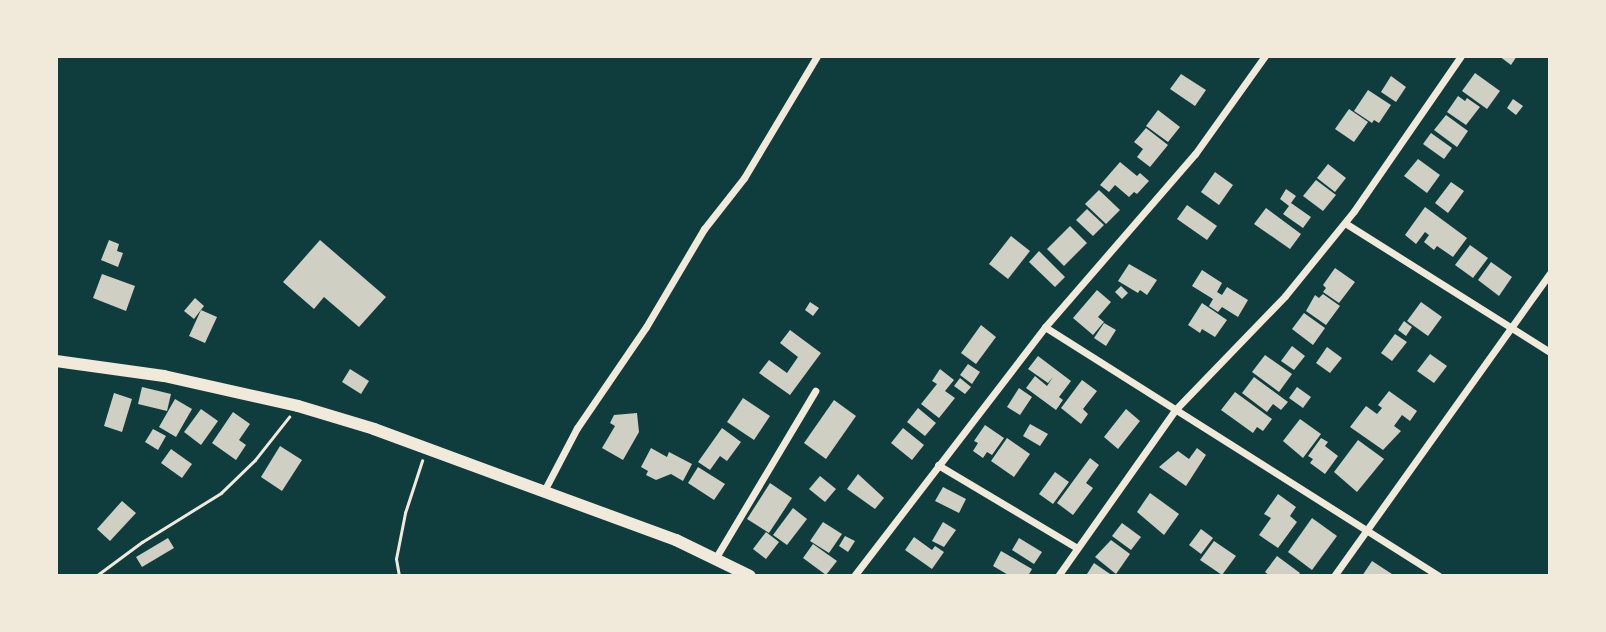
<!DOCTYPE html>
<html>
<head>
<meta charset="utf-8">
<style>
  body { margin:0 }
  #map { position:relative; width:1606px; height:632px; overflow:hidden; background:#0f3d3e; font-family:Signika,sans-serif }
  div>[style] { position:absolute }
  .building>* { inset:0; background:#cfcfc3 }
  .path>* { height:2.5px; margin:-1.25px; padding:0 1.25px; transform-origin:1.25px; border-radius:1.25px; background:#f1e9da }
  .minor>* { height:7px; margin:-3.5px; padding:0 3.5px; transform-origin:3.5px; border-radius:3.5px; background:#f1e9da }
  .secondary>* { height:12px; margin:-6px; padding:0 6px; transform-origin:6px; border-radius:6px; background:#f1e9da }
  span { translate:-50% -50%; white-space:nowrap; text-align:center; line-height:1.15; -webkit-text-stroke:5px #f1e9da; paint-order:stroke }
  .frame { position:absolute; inset:0; border:58px solid #f1e9da; pointer-events:none }
</style>
</head>
<body>
<div id="map">
  <div class="building">
    <div style="clip-path:polygon(1499px 56px,1517px 56px,1511px 65px)"></div>
    <div style="clip-path:polygon(1475px 73px,1500px 91px,1487px 109px,1462px 91px)"></div>
    <div style="clip-path:polygon(1181px 74px,1206px 90px,1195px 106px,1170px 89px)"></div>
    <div style="clip-path:polygon(1391px 76px,1406px 87px,1396px 102px,1381px 92px)"></div>
    <div style="clip-path:polygon(1368px 90px,1391px 105px,1379px 123px,1374px 120px,1372px 123px,1354px 111px)"></div>
    <div style="clip-path:polygon(1458px 96px,1465px 101px,1467px 98px,1480px 107px,1466px 125px,1447px 112px)"></div>
    <div style="clip-path:polygon(1513px 99px,1523px 106px,1516px 115px,1507px 108px)"></div>
    <div style="clip-path:polygon(1349px 109px,1368px 122px,1354px 142px,1335px 129px)"></div>
    <div style="clip-path:polygon(1158px 110px,1180px 127px,1168px 142px,1146px 126px)"></div>
    <div style="clip-path:polygon(1446px 115px,1468px 131px,1457px 147px,1434px 130px)"></div>
    <div style="clip-path:polygon(1146px 128px,1168px 145px,1150px 167px,1137px 157px,1143px 149px,1134px 142px)"></div>
    <div style="clip-path:polygon(1431px 133px,1452px 148px,1444px 159px,1423px 144px)"></div>
    <div style="clip-path:polygon(1418px 159px,1440px 175px,1427px 193px,1404px 176px)"></div>
    <div style="clip-path:polygon(1120px 162px,1137px 176px,1140px 173px,1149px 181px,1137px 194px,1134px 192px,1129px 197px,1115px 185px,1109px 192px,1100px 185px)"></div>
    <div style="clip-path:polygon(1328px 164px,1346px 178px,1335px 192px,1317px 178px)"></div>
    <div style="clip-path:polygon(1215px 172px,1233px 185px,1219px 205px,1201px 192px)"></div>
    <div style="clip-path:polygon(1316px 180px,1336px 195px,1323px 211px,1303px 196px)"></div>
    <div style="clip-path:polygon(1451px 182px,1464px 191px,1448px 213px,1435px 203px)"></div>
    <div style="clip-path:polygon(1286px 189px,1296px 196px,1291px 203px,1311px 217px,1303px 228px,1283px 214px,1289px 206px,1280px 199px)"></div>
    <div style="clip-path:polygon(1099px 190px,1120px 210px,1106px 224px,1085px 204px)"></div>
    <div style="clip-path:polygon(1187px 205px,1217px 226px,1207px 240px,1177px 219px)"></div>
    <div style="clip-path:polygon(1425px 207px,1467px 238px,1453px 257px,1437px 246px,1434px 250px,1424px 242px,1429px 235px,1425px 232px,1416px 244px,1405px 235px)"></div>
    <div style="clip-path:polygon(1266px 208px,1301px 234px,1290px 249px,1254px 224px)"></div>
    <div style="clip-path:polygon(1087px 209px,1104px 225px,1093px 236px,1076px 220px)"></div>
    <div style="clip-path:polygon(1070px 226px,1087px 243px,1064px 266px,1047px 249px)"></div>
    <div style="clip-path:polygon(1011px 236px,1030px 251px,1008px 279px,989px 264px)"></div>
    <div style="clip-path:polygon(109px 240px,119px 244px,117px 251px,123px 253px,118px 267px,101px 260px)"></div>
    <div style="clip-path:polygon(320px 240px,386px 297px,359px 327px,324px 297px,314px 309px,283px 282px)"></div>
    <div style="clip-path:polygon(1470px 245px,1488px 258px,1473px 278px,1455px 265px)"></div>
    <div style="clip-path:polygon(1039px 251px,1065px 277px,1055px 287px,1029px 262px)"></div>
    <div style="clip-path:polygon(1491px 262px,1512px 277px,1499px 296px,1478px 280px)"></div>
    <div style="clip-path:polygon(1129px 264px,1157px 280px,1147px 295px,1140px 290px,1138px 293px,1118px 281px)"></div>
    <div style="clip-path:polygon(1335px 268px,1355px 282px,1339px 303px,1323px 292px,1326px 288px,1323px 285px)"></div>
    <div style="clip-path:polygon(1202px 270px,1222px 283px,1217px 292px,1222px 295px,1227px 287px,1248px 300px,1238px 317px,1222px 307px,1218px 312px,1209px 306px,1213px 299px,1192px 286px)"></div>
    <div style="clip-path:polygon(102px 274px,135px 286px,126px 311px,93px 298px)"></div>
    <div style="clip-path:polygon(1121px 286px,1128px 293px,1122px 299px,1115px 292px)"></div>
    <div style="clip-path:polygon(1097px 290px,1111px 302px,1098px 317px,1104px 322px,1093px 335px,1073px 318px)"></div>
    <div style="clip-path:polygon(1323px 294px,1340px 306px,1326px 325px,1306px 311px,1315px 295px,1319px 298px)"></div>
    <div style="clip-path:polygon(195px 298px,204px 306px,194px 319px,184px 311px)"></div>
    <div style="clip-path:polygon(810px 302px,819px 308px,813px 316px,805px 310px)"></div>
    <div style="clip-path:polygon(1421px 302px,1442px 317px,1428px 336px,1407px 321px)"></div>
    <div style="clip-path:polygon(1202px 303px,1227px 320px,1215px 337px,1202px 329px,1200px 333px,1188px 325px)"></div>
    <div style="clip-path:polygon(201px 310px,217px 317px,205px 343px,189px 336px)"></div>
    <div style="clip-path:polygon(1304px 313px,1325px 328px,1313px 345px,1292px 329px)"></div>
    <div style="clip-path:polygon(1404px 321px,1412px 327px,1406px 336px,1398px 330px)"></div>
    <div style="clip-path:polygon(1104px 323px,1116px 330px,1106px 346px,1094px 338px)"></div>
    <div style="clip-path:polygon(981px 325px,996px 337px,976px 364px,961px 353px)"></div>
    <div style="clip-path:polygon(790px 330px,821px 353px,790px 395px,759px 373px,769px 360px,787px 373px,798px 357px,780px 343px)"></div>
    <div style="clip-path:polygon(1395px 334px,1407px 342px,1392px 361px,1381px 353px)"></div>
    <div style="clip-path:polygon(1292px 346px,1305px 356px,1294px 370px,1281px 361px)"></div>
    <div style="clip-path:polygon(1327px 347px,1342px 358px,1330px 373px,1316px 363px)"></div>
    <div style="clip-path:polygon(1430px 354px,1447px 366px,1434px 383px,1417px 371px)"></div>
    <div style="clip-path:polygon(1265px 355px,1292px 374px,1279px 392px,1252px 372px)"></div>
    <div style="clip-path:polygon(1038px 356px,1071px 381px,1059px 397px,1063px 400px,1056px 410px,1026px 388px,1035px 376px,1047px 386px,1053px 377px,1048px 383px,1028px 369px)"></div>
    <div style="clip-path:polygon(968px 364px,980px 372px,972px 384px,960px 375px)"></div>
    <div style="clip-path:polygon(350px 369px,369px 381px,361px 394px,342px 382px)"></div>
    <div style="clip-path:polygon(940px 369px,954px 380px,945px 391px,955px 398px,939px 418px,921px 404px,937px 384px,932px 381px)"></div>
    <div style="clip-path:polygon(1254px 377px,1288px 402px,1281px 410px,1273px 404px,1267px 412px,1242px 393px)"></div>
    <div style="clip-path:polygon(960px 378px,971px 387px,965px 394px,954px 386px)"></div>
    <div style="clip-path:polygon(1082px 380px,1097px 391px,1083px 409px,1088px 414px,1081px 424px,1061px 408px)"></div>
    <div style="clip-path:polygon(142px 387px,171px 394px,167px 411px,138px 404px)"></div>
    <div style="clip-path:polygon(1297px 387px,1311px 397px,1303px 408px,1289px 398px)"></div>
    <div style="clip-path:polygon(1019px 388px,1032px 397px,1020px 415px,1007px 407px)"></div>
    <div style="clip-path:polygon(1389px 391px,1417px 411px,1410px 421px,1402px 415px,1394px 426px,1401px 431px,1383px 450px,1350px 427px,1366px 406px,1377px 414px,1382px 408px,1378px 405px)"></div>
    <div style="clip-path:polygon(1235px 392px,1272px 419px,1263px 431px,1257px 427px,1253px 433px,1221px 410px)"></div>
    <div style="clip-path:polygon(114px 393px,132px 399px,122px 432px,104px 426px)"></div>
    <div style="clip-path:polygon(743px 398px,770px 416px,754px 440px,727px 422px)"></div>
    <div style="clip-path:polygon(175px 399px,192px 409px,176px 437px,159px 427px)"></div>
    <div style="clip-path:polygon(834px 400px,856px 416px,826px 459px,804px 443px)"></div>
    <div style="clip-path:polygon(918px 408px,936px 423px,925px 436px,907px 422px)"></div>
    <div style="clip-path:polygon(201px 409px,218px 421px,201px 445px,184px 432px)"></div>
    <div style="clip-path:polygon(1126px 409px,1140px 421px,1118px 449px,1104px 437px)"></div>
    <div style="clip-path:polygon(233px 412px,250px 424px,239px 440px,246px 445px,236px 460px,212px 443px)"></div>
    <div style="clip-path:polygon(637px 413px,639px 432px,623px 460px,602px 448px,615px 426px,610px 423px,614px 415px)"></div>
    <div style="clip-path:polygon(1300px 419px,1321px 434px,1303px 458px,1283px 441px)"></div>
    <div style="clip-path:polygon(1030px 424px,1048px 434px,1040px 446px,1023px 436px)"></div>
    <div style="clip-path:polygon(985px 425px,1004px 438px,992px 455px,987px 452px,983px 458px,973px 451px,978px 443px,974px 441px)"></div>
    <div style="clip-path:polygon(722px 428px,741px 442px,727px 461px,720px 456px,710px 470px,698px 462px)"></div>
    <div style="clip-path:polygon(903px 428px,924px 445px,912px 460px,891px 443px)"></div>
    <div style="clip-path:polygon(153px 429px,166px 436px,158px 450px,145px 442px)"></div>
    <div style="clip-path:polygon(1007px 438px,1030px 454px,1014px 477px,991px 461px)"></div>
    <div style="clip-path:polygon(1321px 438px,1328px 442px,1325px 446px,1338px 456px,1325px 474px,1310px 463px,1313px 459px,1308px 456px)"></div>
    <div style="clip-path:polygon(1358px 440px,1384px 459px,1357px 492px,1334px 472px)"></div>
    <div style="clip-path:polygon(280px 446px,302px 460px,282px 491px,261px 477px)"></div>
    <div style="clip-path:polygon(651px 448px,667px 457px,669px 452px,692px 464px,683px 481px,671px 474px,656px 480px,646px 475px,648px 471px,641px 467px)"></div>
    <div style="clip-path:polygon(1197px 448px,1206px 455px,1186px 486px,1159px 467px,1178px 451px,1189px 459px)"></div>
    <div style="clip-path:polygon(171px 449px,192px 464px,182px 478px,161px 463px)"></div>
    <div style="clip-path:polygon(1090px 458px,1099px 465px,1086px 483px,1093px 488px,1073px 515px,1057px 503px)"></div>
    <div style="clip-path:polygon(698px 467px,725px 484px,714px 500px,688px 483px)"></div>
    <div style="clip-path:polygon(1055px 472px,1069px 482px,1053px 504px,1039px 494px)"></div>
    <div style="clip-path:polygon(858px 474px,884px 498px,875px 509px,847px 489px)"></div>
    <div style="clip-path:polygon(820px 476px,836px 489px,825px 502px,809px 489px)"></div>
    <div style="clip-path:polygon(770px 483px,792px 498px,769px 533px,747px 519px)"></div>
    <div style="clip-path:polygon(943px 487px,966px 499px,959px 513px,935px 501px)"></div>
    <div style="clip-path:polygon(1150px 493px,1179px 514px,1164px 535px,1137px 512px)"></div>
    <div style="clip-path:polygon(1278px 494px,1296px 507px,1290px 516px,1297px 522px,1278px 548px,1259px 535px,1271px 518px,1264px 514px)"></div>
    <div style="clip-path:polygon(122px 501px,136px 513px,110px 541px,97px 529px)"></div>
    <div style="clip-path:polygon(793px 508px,807px 519px,787px 545px,773px 535px)"></div>
    <div style="clip-path:polygon(1312px 518px,1337px 536px,1312px 570px,1288px 552px)"></div>
    <div style="clip-path:polygon(823px 522px,842px 534px,829px 553px,810px 541px)"></div>
    <div style="clip-path:polygon(943px 522px,956px 530px,944px 547px,932px 541px)"></div>
    <div style="clip-path:polygon(1122px 523px,1141px 537px,1131px 550px,1112px 536px)"></div>
    <div style="clip-path:polygon(1201px 529px,1213px 538px,1201px 554px,1189px 545px)"></div>
    <div style="clip-path:polygon(766px 532px,779px 542px,766px 559px,753px 549px)"></div>
    <div style="clip-path:polygon(845px 536px,855px 541px,848px 552px,839px 546px)"></div>
    <div style="clip-path:polygon(914px 537px,932px 550px,935px 546px,944px 552px,932px 569px,905px 550px)"></div>
    <div style="clip-path:polygon(168px 538px,174px 548px,142px 567px,136px 557px)"></div>
    <div style="clip-path:polygon(1019px 538px,1042px 552px,1034px 564px,1012px 550px)"></div>
    <div style="clip-path:polygon(1111px 540px,1130px 554px,1116px 574px,1095px 557px)"></div>
    <div style="clip-path:polygon(1214px 541px,1236px 556px,1222px 575px,1200px 560px)"></div>
    <div style="clip-path:polygon(813px 544px,837px 561px,826px 575px,803px 558px)"></div>
    <div style="clip-path:polygon(1001px 551px,1032px 569px,1028px 576px,1010px 576px,993px 566px)"></div>
    <div style="clip-path:polygon(1277px 556px,1300px 573px,1298px 576px,1270px 576px,1265px 572px)"></div>
    <div style="clip-path:polygon(1372px 561px,1395px 576px,1362px 576px)"></div>
    <div style="clip-path:polygon(1094px 563px,1113px 576px,1090px 576px,1087px 574px)"></div>
  </div>
  <div class="path">
    <div style="left:96px;top:576px;width:57px;rotate:-36.5deg"></div>
    <div style="left:142px;top:542px;width:93px;rotate:-31.8deg"></div>
    <div style="left:221px;top:493px;width:47px;rotate:-44.1deg"></div>
    <div style="left:255px;top:460px;width:55px;rotate:-51.7deg"></div>
    <div style="left:399px;top:576px;width:17px;rotate:-100deg"></div>
    <div style="left:396px;top:559px;width:47px;rotate:-78.9deg"></div>
    <div style="left:405px;top:513px;width:55px;rotate:-71.9deg"></div>
  </div>
  <div class="minor">
    <div style="left:1345px;top:223px;width:242px;rotate:32.2deg"></div>
    <div style="left:1045px;top:327px;width:466px;rotate:32.3deg"></div>
    <div style="left:938px;top:465px;width:162px;rotate:30.8deg"></div>
    <div style="left:544px;top:491px;width:71px;rotate:-62.4deg"></div>
    <div style="left:577px;top:428px;width:122px;rotate:-55.7deg"></div>
    <div style="left:646px;top:327px;width:114px;rotate:-59.4deg"></div>
    <div style="left:704px;top:229px;width:65px;rotate:-51.9deg"></div>
    <div style="left:744px;top:178px;width:142px;rotate:-59.1deg"></div>
    <div style="left:715px;top:559px;width:196px;rotate:-59.2deg"></div>
    <div style="left:854px;top:576px;width:314px;rotate:-52.5deg"></div>
    <div style="left:1045px;top:327px;width:229px;rotate:-49.1deg"></div>
    <div style="left:1195px;top:154px;width:120px;rotate:-54.5deg"></div>
    <div style="left:1058px;top:576px;width:203px;rotate:-54.8deg"></div>
    <div style="left:1175px;top:410px;width:158px;rotate:-46deg"></div>
    <div style="left:1285px;top:296px;width:109px;rotate:-50.9deg"></div>
    <div style="left:1354px;top:211px;width:188px;rotate:-55.4deg"></div>
    <div style="left:1334px;top:576px;width:372px;rotate:-54.5deg"></div>
  </div>
  <div class="secondary">
    <div style="left:56px;top:361px;width:109px;rotate:7.9deg"></div>
    <div style="left:164px;top:376px;width:137px;rotate:12.6deg"></div>
    <div style="left:298px;top:406px;width:79px;rotate:16.8deg"></div>
    <div style="left:374px;top:429px;width:322px;rotate:20.2deg"></div>
    <div style="left:676px;top:540px;width:82px;rotate:25.9deg"></div>
  </div>
  <div class="frame"></div>
</div>
</body>
</html>
